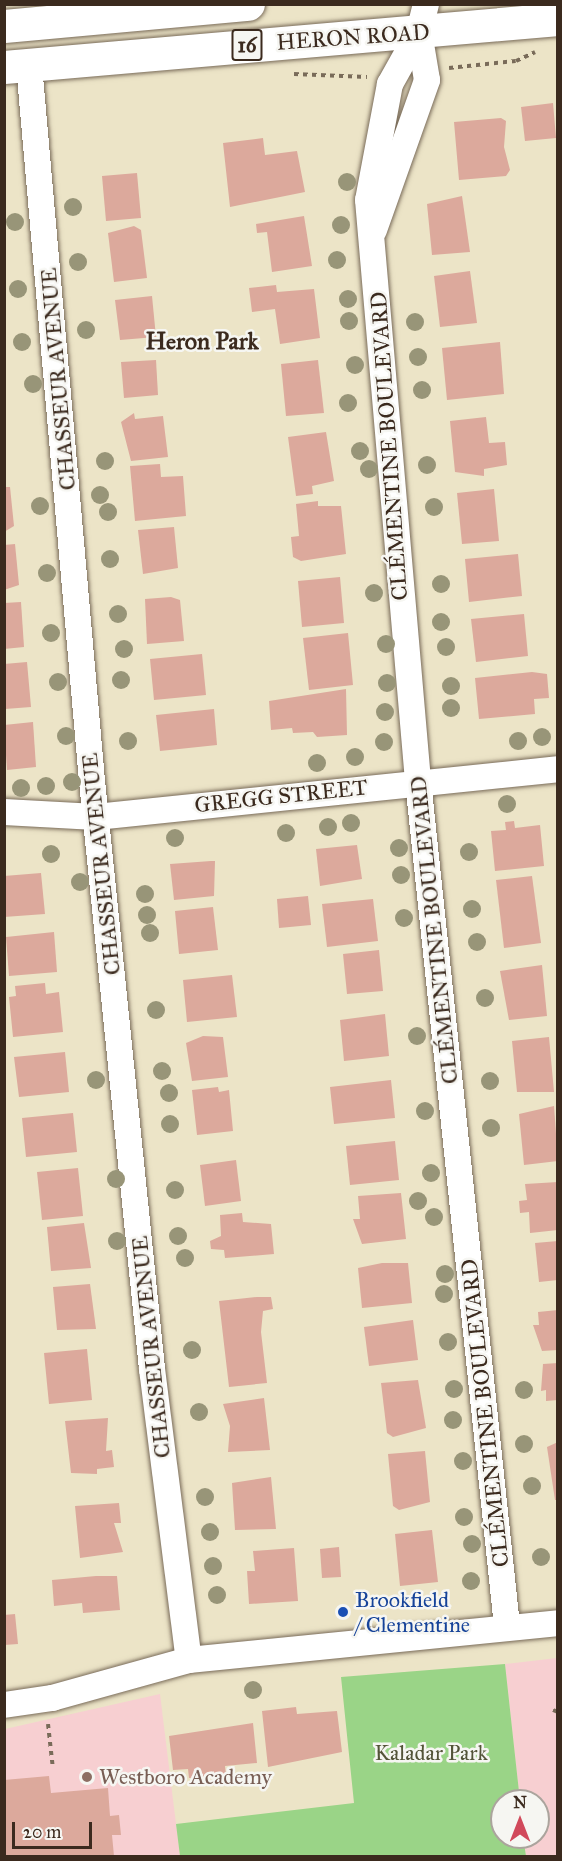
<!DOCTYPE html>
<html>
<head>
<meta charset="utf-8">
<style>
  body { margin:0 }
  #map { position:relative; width:562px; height:1861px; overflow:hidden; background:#ece4c7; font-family:"IM FELL Great Primer",serif }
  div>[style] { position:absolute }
  .built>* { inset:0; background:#f7cfd1 }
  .green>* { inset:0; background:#9ad487 }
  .building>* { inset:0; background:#dca99c }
  .path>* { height:4px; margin-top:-2px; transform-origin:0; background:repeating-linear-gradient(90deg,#796b59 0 4.5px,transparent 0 9px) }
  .roads { filter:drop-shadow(0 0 2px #796b59) drop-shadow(0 0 2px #796b59) }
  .minor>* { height:26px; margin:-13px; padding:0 13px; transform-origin:13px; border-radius:13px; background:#fff }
  .major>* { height:33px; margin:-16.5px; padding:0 16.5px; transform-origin:16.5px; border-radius:16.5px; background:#fff }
  .trees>* { width:18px; height:18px; margin:-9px; border-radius:50%; background:#989578 }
  .dots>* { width:16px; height:16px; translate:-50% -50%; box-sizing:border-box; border:3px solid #f6f6f2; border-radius:50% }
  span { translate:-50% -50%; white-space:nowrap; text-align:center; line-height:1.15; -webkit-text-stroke:5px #f6f6f2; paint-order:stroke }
  .shield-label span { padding:2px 4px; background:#f6f6f2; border:2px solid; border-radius:4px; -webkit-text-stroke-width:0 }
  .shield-label { font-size:21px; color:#3b2a1e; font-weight:700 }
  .street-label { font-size:22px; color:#3b2a1e }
  .transit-label { font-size:22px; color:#164399 }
  .left { translate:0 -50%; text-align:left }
  .park-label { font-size:22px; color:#535438 }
  .education-label { font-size:22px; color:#785e54 }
  .neighbourhood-label { font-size:24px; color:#3b2a1e; font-weight:700 }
  .frame { position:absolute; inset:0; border:6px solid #3b2a1e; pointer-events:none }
  .north { position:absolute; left:490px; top:1789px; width:60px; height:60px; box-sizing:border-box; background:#f6f6f2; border:2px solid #aba49d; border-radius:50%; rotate:0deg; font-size:16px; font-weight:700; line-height:24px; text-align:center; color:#3b2a1e }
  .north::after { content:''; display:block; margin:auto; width:21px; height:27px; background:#d1495b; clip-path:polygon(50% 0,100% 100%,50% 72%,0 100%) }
  .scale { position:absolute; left:12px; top:1822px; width:80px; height:27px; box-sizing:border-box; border:3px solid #3b2a1e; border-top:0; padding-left:8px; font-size:18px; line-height:21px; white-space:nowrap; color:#3b2a1e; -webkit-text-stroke:4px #f6f6f2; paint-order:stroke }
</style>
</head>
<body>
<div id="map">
  <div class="built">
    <div style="clip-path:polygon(557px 1658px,557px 1856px,526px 1856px,523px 1837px,538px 1837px,538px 1801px,520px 1801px,505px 1664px)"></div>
    <div style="clip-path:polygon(160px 1694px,180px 1856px,5px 1856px,5px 1729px)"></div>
  </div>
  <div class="green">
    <div style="clip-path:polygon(505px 1664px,520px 1801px,502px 1801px,502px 1837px,523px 1837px,526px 1856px,180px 1856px,176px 1824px,354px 1803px,341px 1677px)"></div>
  </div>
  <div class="building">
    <div style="clip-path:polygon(553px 103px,556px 138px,525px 141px,521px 107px)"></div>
    <div style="clip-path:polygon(501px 118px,506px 121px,504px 147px,510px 170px,506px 176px,459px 180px,454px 122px)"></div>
    <div style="clip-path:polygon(263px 138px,265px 155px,297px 151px,305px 192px,230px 207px,223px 143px)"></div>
    <div style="clip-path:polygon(137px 173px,141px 218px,106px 221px,102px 176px)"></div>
    <div style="clip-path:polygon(462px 196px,470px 252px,432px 255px,427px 204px)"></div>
    <div style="clip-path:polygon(304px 216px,312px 266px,272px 272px,267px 232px,257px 233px,256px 224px)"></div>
    <div style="clip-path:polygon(134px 226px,141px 230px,147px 278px,114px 282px,108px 233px)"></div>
    <div style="clip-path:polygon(470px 271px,477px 323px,440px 327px,434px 276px)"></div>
    <div style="clip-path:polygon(276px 285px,277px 292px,314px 289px,320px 338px,280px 344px,275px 309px,252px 312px,249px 288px)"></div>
    <div style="clip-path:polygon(152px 296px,156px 337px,120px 340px,115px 300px)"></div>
    <div style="clip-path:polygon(500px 342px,504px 394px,447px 400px,442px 348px)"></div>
    <div style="clip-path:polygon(156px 360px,158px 395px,124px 398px,121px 362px)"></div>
    <div style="clip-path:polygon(318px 360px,324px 413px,286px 416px,281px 364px)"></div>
    <div style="clip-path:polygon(134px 413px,135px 419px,163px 416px,168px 457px,131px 461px,121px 422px)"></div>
    <div style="clip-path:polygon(486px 417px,489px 443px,505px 442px,507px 465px,484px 469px,484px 476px,455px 472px,450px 421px)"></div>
    <div style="clip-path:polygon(326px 432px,334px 481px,312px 486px,313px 494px,296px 496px,288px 437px)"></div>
    <div style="clip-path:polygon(160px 464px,161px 477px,183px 476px,186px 516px,135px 521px,130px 466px)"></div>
    <div style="clip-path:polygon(4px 487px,10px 487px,14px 526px,4px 532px)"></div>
    <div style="clip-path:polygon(494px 489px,499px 541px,462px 544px,457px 493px)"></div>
    <div style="clip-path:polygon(318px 501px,318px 506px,341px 506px,346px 554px,301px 561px,293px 557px,291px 537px,299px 536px,296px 504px)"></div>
    <div style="clip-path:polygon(174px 527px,178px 568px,143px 574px,138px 530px)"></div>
    <div style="clip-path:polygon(15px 544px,19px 585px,4px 590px,4px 545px)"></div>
    <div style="clip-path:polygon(518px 554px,522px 596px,469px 602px,465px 559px)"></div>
    <div style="clip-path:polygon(340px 577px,344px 623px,302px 627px,298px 581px)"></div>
    <div style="clip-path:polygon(171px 597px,180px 600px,184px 641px,147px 644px,145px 599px)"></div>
    <div style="clip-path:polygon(21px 602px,24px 647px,4px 649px,4px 603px)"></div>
    <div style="clip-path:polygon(524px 614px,528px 656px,476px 662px,471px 619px)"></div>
    <div style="clip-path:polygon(348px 633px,353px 685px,309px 690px,303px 638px)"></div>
    <div style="clip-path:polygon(202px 654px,206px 695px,154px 700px,150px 659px)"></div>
    <div style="clip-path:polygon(27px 662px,31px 707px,5px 709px,4px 664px)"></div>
    <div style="clip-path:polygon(532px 672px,547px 674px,549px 698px,534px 699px,535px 714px,479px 719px,475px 678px)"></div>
    <div style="clip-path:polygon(346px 689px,347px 735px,317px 737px,313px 732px,293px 733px,292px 728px,271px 730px,269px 701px)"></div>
    <div style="clip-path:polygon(214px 709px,217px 745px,160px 751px,156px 715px)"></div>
    <div style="clip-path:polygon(33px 722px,36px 767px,7px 770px,4px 725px)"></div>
    <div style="clip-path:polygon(514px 821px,515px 828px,540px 825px,544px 866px,495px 871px,491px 831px,506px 830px,505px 822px)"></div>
    <div style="clip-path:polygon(357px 845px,362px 879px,320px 886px,316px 849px)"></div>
    <div style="clip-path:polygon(211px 861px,215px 861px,214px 896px,174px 900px,170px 864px)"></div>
    <div style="clip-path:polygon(41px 873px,45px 914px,4px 917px,4px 876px)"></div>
    <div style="clip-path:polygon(532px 876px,541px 943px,504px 948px,496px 880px)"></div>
    <div style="clip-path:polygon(308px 896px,311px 925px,279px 928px,277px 899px)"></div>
    <div style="clip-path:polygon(373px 899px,378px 941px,327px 947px,322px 904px)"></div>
    <div style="clip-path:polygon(213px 907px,218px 950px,179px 954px,175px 911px)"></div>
    <div style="clip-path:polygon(54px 932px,57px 972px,9px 976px,6px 937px)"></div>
    <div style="clip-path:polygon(379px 950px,383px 991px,347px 994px,343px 954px)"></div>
    <div style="clip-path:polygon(542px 965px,547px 1016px,509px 1020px,500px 971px)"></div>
    <div style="clip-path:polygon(232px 975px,237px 1017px,187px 1022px,183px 980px)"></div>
    <div style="clip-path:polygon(45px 983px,46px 994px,59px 992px,63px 1032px,13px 1037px,9px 997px,16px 996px,15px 986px)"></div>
    <div style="clip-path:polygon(385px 1014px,389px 1056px,344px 1061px,340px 1020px)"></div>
    <div style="clip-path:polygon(203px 1036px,223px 1037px,228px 1077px,192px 1081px,186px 1043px)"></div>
    <div style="clip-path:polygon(549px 1037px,554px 1092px,517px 1092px,512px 1041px)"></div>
    <div style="clip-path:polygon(65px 1052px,69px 1092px,19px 1097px,14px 1057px)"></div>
    <div style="clip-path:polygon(391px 1080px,395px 1118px,334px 1124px,330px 1087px)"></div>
    <div style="clip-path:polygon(218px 1087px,219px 1092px,229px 1090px,233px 1131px,197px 1135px,192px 1090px)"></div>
    <div style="clip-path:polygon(554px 1106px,558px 1161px,524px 1165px,519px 1114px)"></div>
    <div style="clip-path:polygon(73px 1113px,77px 1152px,26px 1157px,22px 1118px)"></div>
    <div style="clip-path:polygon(395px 1141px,399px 1180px,350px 1185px,346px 1146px)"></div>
    <div style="clip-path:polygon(236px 1160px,241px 1201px,205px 1206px,200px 1165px)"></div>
    <div style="clip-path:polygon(78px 1168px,83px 1216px,42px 1220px,37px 1172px)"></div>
    <div style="clip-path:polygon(558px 1182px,558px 1230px,530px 1233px,529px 1212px,520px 1213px,519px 1201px,527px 1200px,525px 1184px)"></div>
    <div style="clip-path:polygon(401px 1193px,406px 1239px,362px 1244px,353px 1219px,360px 1219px,358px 1196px)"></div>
    <div style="clip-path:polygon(242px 1213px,243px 1222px,271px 1224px,274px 1254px,225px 1258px,224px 1250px,211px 1249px,210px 1241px,221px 1236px,220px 1215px)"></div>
    <div style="clip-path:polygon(84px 1223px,91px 1268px,51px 1271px,47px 1227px)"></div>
    <div style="clip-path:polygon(558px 1241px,558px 1280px,539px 1282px,535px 1243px)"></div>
    <div style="clip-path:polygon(382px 1263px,408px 1263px,412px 1303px,362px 1308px,358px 1268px)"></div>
    <div style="clip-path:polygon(90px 1284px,96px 1329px,57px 1330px,53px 1287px)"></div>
    <div style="clip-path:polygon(257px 1297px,271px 1297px,273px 1309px,263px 1311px,261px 1332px,267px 1383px,229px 1387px,219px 1301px)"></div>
    <div style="clip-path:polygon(558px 1310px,558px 1350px,542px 1351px,533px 1325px,539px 1325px,538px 1312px)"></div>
    <div style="clip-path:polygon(413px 1320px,418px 1360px,369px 1366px,364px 1327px)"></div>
    <div style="clip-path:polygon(87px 1349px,92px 1400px,49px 1404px,44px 1353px)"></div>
    <div style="clip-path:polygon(558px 1363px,558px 1400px,546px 1401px,546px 1390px,541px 1391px,543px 1364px)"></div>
    <div style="clip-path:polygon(418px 1380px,426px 1428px,393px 1437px,387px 1433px,381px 1383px)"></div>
    <div style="clip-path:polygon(264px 1398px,270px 1450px,228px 1452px,230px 1426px,223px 1404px)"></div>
    <div style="clip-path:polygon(108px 1418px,106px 1451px,112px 1450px,114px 1467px,97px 1469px,97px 1474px,71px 1473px,65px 1421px)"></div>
    <div style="clip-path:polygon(558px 1442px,558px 1500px,555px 1500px,547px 1447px)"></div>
    <div style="clip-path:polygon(425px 1451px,430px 1502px,399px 1510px,393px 1506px,388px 1454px)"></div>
    <div style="clip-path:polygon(271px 1477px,276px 1529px,235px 1530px,232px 1483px)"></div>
    <div style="clip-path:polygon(119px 1503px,121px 1523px,114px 1523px,123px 1552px,80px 1558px,75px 1506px)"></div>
    <div style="clip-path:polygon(432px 1530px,438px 1582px,400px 1586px,395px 1534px)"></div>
    <div style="clip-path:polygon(339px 1547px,341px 1577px,322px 1578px,320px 1549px)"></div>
    <div style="clip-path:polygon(294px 1548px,298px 1601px,249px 1604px,247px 1571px,255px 1571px,253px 1551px)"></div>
    <div style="clip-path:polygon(96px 1576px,117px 1576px,120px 1610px,83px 1613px,82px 1603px,54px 1606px,52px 1580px)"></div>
    <div style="clip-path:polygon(15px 1614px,18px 1644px,4px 1645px,4px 1615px)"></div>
    <div style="clip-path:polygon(296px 1707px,297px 1714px,337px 1711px,342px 1752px,268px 1767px,262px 1711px)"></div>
    <div style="clip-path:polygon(253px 1723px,257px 1763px,225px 1766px,226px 1775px,189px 1778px,188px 1769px,173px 1770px,169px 1736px)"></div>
    <div style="clip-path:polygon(49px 1776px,51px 1793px,108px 1788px,110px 1816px,119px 1815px,121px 1835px,112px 1835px,114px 1856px,4px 1856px,4px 1780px)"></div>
  </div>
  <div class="path">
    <div style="left:449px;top:68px;width:67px;rotate:-6deg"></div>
    <div style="left:516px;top:61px;width:21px;rotate:-25deg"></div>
    <div style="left:294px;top:74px;width:73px;rotate:2.4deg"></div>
    <div style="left:553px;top:1710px;width:5px;rotate:22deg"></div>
    <div style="left:48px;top:1724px;width:45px;rotate:83.7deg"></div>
  </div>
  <div class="roads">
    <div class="minor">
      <div style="left:426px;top:4px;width:29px;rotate:104deg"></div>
      <div style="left:419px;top:32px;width:60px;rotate:119.1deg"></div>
      <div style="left:390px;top:84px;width:118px;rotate:100.7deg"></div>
      <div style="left:368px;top:200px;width:583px;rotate:85.08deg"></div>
      <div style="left:418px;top:781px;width:850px;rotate:83.99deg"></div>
      <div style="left:29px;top:65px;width:719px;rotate:84.97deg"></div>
      <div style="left:92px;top:781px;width:591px;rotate:84.17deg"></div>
      <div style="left:152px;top:1369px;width:293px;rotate:82.8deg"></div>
      <div style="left:374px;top:230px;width:159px;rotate:-70.5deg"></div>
      <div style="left:427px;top:80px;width:49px;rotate:-99.5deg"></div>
      <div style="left:4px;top:812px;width:92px;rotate:3.1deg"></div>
      <div style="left:96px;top:817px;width:464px;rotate:-5.9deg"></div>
      <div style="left:4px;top:1705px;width:49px;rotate:-8.3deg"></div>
      <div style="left:52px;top:1698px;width:142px;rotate:-15.5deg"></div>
      <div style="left:189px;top:1660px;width:371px;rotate:-5.7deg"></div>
    </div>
    <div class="major">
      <div style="left:4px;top:26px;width:245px;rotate:-5.2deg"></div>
      <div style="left:4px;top:67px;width:556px;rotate:-4.95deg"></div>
    </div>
  </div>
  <div class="trees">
    <div style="left:347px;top:182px"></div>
    <div style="left:73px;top:207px"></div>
    <div style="left:15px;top:222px"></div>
    <div style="left:341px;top:225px"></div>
    <div style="left:337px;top:260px"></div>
    <div style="left:78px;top:262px"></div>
    <div style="left:18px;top:289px"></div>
    <div style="left:348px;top:299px"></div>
    <div style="left:349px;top:321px"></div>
    <div style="left:415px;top:322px"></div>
    <div style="left:86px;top:330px"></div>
    <div style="left:22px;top:342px"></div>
    <div style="left:418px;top:357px"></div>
    <div style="left:355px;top:365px"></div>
    <div style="left:33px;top:384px"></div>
    <div style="left:422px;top:390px"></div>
    <div style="left:348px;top:403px"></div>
    <div style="left:360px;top:451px"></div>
    <div style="left:105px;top:461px"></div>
    <div style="left:427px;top:465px"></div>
    <div style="left:369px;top:469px"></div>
    <div style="left:100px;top:495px"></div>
    <div style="left:40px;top:506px"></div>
    <div style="left:434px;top:507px"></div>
    <div style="left:108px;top:512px"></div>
    <div style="left:110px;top:559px"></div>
    <div style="left:47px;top:573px"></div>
    <div style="left:441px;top:584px"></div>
    <div style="left:374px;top:593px"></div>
    <div style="left:118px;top:614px"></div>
    <div style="left:441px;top:622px"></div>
    <div style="left:51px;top:633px"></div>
    <div style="left:386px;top:644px"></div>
    <div style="left:446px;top:647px"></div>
    <div style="left:124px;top:649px"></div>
    <div style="left:121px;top:680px"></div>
    <div style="left:58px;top:682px"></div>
    <div style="left:387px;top:683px"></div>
    <div style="left:451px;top:686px"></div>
    <div style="left:451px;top:708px"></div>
    <div style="left:385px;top:712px"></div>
    <div style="left:66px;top:736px"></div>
    <div style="left:542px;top:737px"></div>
    <div style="left:128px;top:741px"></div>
    <div style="left:518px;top:741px"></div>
    <div style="left:384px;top:742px"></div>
    <div style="left:355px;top:757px"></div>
    <div style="left:317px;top:763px"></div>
    <div style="left:72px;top:782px"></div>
    <div style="left:46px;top:786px"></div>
    <div style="left:21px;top:788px"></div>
    <div style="left:507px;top:804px"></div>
    <div style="left:351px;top:823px"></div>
    <div style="left:328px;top:827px"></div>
    <div style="left:286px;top:833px"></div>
    <div style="left:175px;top:838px"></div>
    <div style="left:399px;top:848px"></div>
    <div style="left:469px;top:852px"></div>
    <div style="left:51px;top:854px"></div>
    <div style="left:401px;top:875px"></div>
    <div style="left:80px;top:882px"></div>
    <div style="left:145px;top:894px"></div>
    <div style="left:472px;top:909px"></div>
    <div style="left:147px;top:915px"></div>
    <div style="left:404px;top:918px"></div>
    <div style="left:150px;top:933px"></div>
    <div style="left:477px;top:942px"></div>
    <div style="left:485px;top:998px"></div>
    <div style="left:156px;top:1010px"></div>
    <div style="left:417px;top:1036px"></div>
    <div style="left:162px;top:1071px"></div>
    <div style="left:96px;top:1080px"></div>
    <div style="left:490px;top:1081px"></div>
    <div style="left:169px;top:1093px"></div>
    <div style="left:425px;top:1111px"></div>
    <div style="left:170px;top:1124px"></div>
    <div style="left:491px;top:1128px"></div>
    <div style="left:431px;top:1173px"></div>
    <div style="left:116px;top:1179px"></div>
    <div style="left:175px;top:1190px"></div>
    <div style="left:418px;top:1201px"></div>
    <div style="left:434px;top:1217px"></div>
    <div style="left:178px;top:1236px"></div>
    <div style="left:117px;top:1241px"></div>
    <div style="left:185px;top:1258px"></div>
    <div style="left:445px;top:1274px"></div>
    <div style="left:444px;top:1294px"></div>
    <div style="left:448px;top:1342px"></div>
    <div style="left:192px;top:1350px"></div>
    <div style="left:454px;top:1389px"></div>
    <div style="left:524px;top:1390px"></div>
    <div style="left:199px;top:1412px"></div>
    <div style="left:453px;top:1420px"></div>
    <div style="left:524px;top:1444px"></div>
    <div style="left:463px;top:1461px"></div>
    <div style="left:532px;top:1486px"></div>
    <div style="left:205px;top:1497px"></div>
    <div style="left:464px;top:1517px"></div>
    <div style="left:210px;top:1532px"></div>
    <div style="left:472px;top:1544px"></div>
    <div style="left:541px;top:1557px"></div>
    <div style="left:213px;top:1566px"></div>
    <div style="left:471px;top:1581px"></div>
    <div style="left:217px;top:1595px"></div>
    <div style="left:253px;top:1690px"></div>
  </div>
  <div class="dots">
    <div style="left:343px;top:1612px;background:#1a4fb4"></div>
    <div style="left:87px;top:1777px;background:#8d6e63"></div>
  </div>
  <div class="shield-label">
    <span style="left:247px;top:45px">16</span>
  </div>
  <div class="street-label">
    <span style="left:353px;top:37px;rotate:-4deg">HERON ROAD</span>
    <span style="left:58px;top:379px;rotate:-95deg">CHASSEUR AVENUE</span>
    <span style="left:389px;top:446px;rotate:-94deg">CLÉMENTINE BOULEVARD</span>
    <span style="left:281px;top:796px;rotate:-6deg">GREGG STREET</span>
    <span style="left:101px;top:864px;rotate:-96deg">CHASSEUR AVENUE</span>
    <span style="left:434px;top:930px;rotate:-96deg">CLÉMENTINE BOULEVARD</span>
    <span style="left:151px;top:1347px;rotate:-96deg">CHASSEUR AVENUE</span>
    <span style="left:485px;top:1413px;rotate:-96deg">CLÉMENTINE BOULEVARD</span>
  </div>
  <div class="transit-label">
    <span class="left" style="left:355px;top:1612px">Brookfield<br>/ Clementine</span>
  </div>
  <div class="park-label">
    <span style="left:431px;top:1753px">Kaladar Park</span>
  </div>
  <div class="education-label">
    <span class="left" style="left:99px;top:1777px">Westboro Academy</span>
  </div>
  <div class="neighbourhood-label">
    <span style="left:202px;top:342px">Heron Park</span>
  </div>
  <div class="frame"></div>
  <div class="north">N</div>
  <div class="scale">20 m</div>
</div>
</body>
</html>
